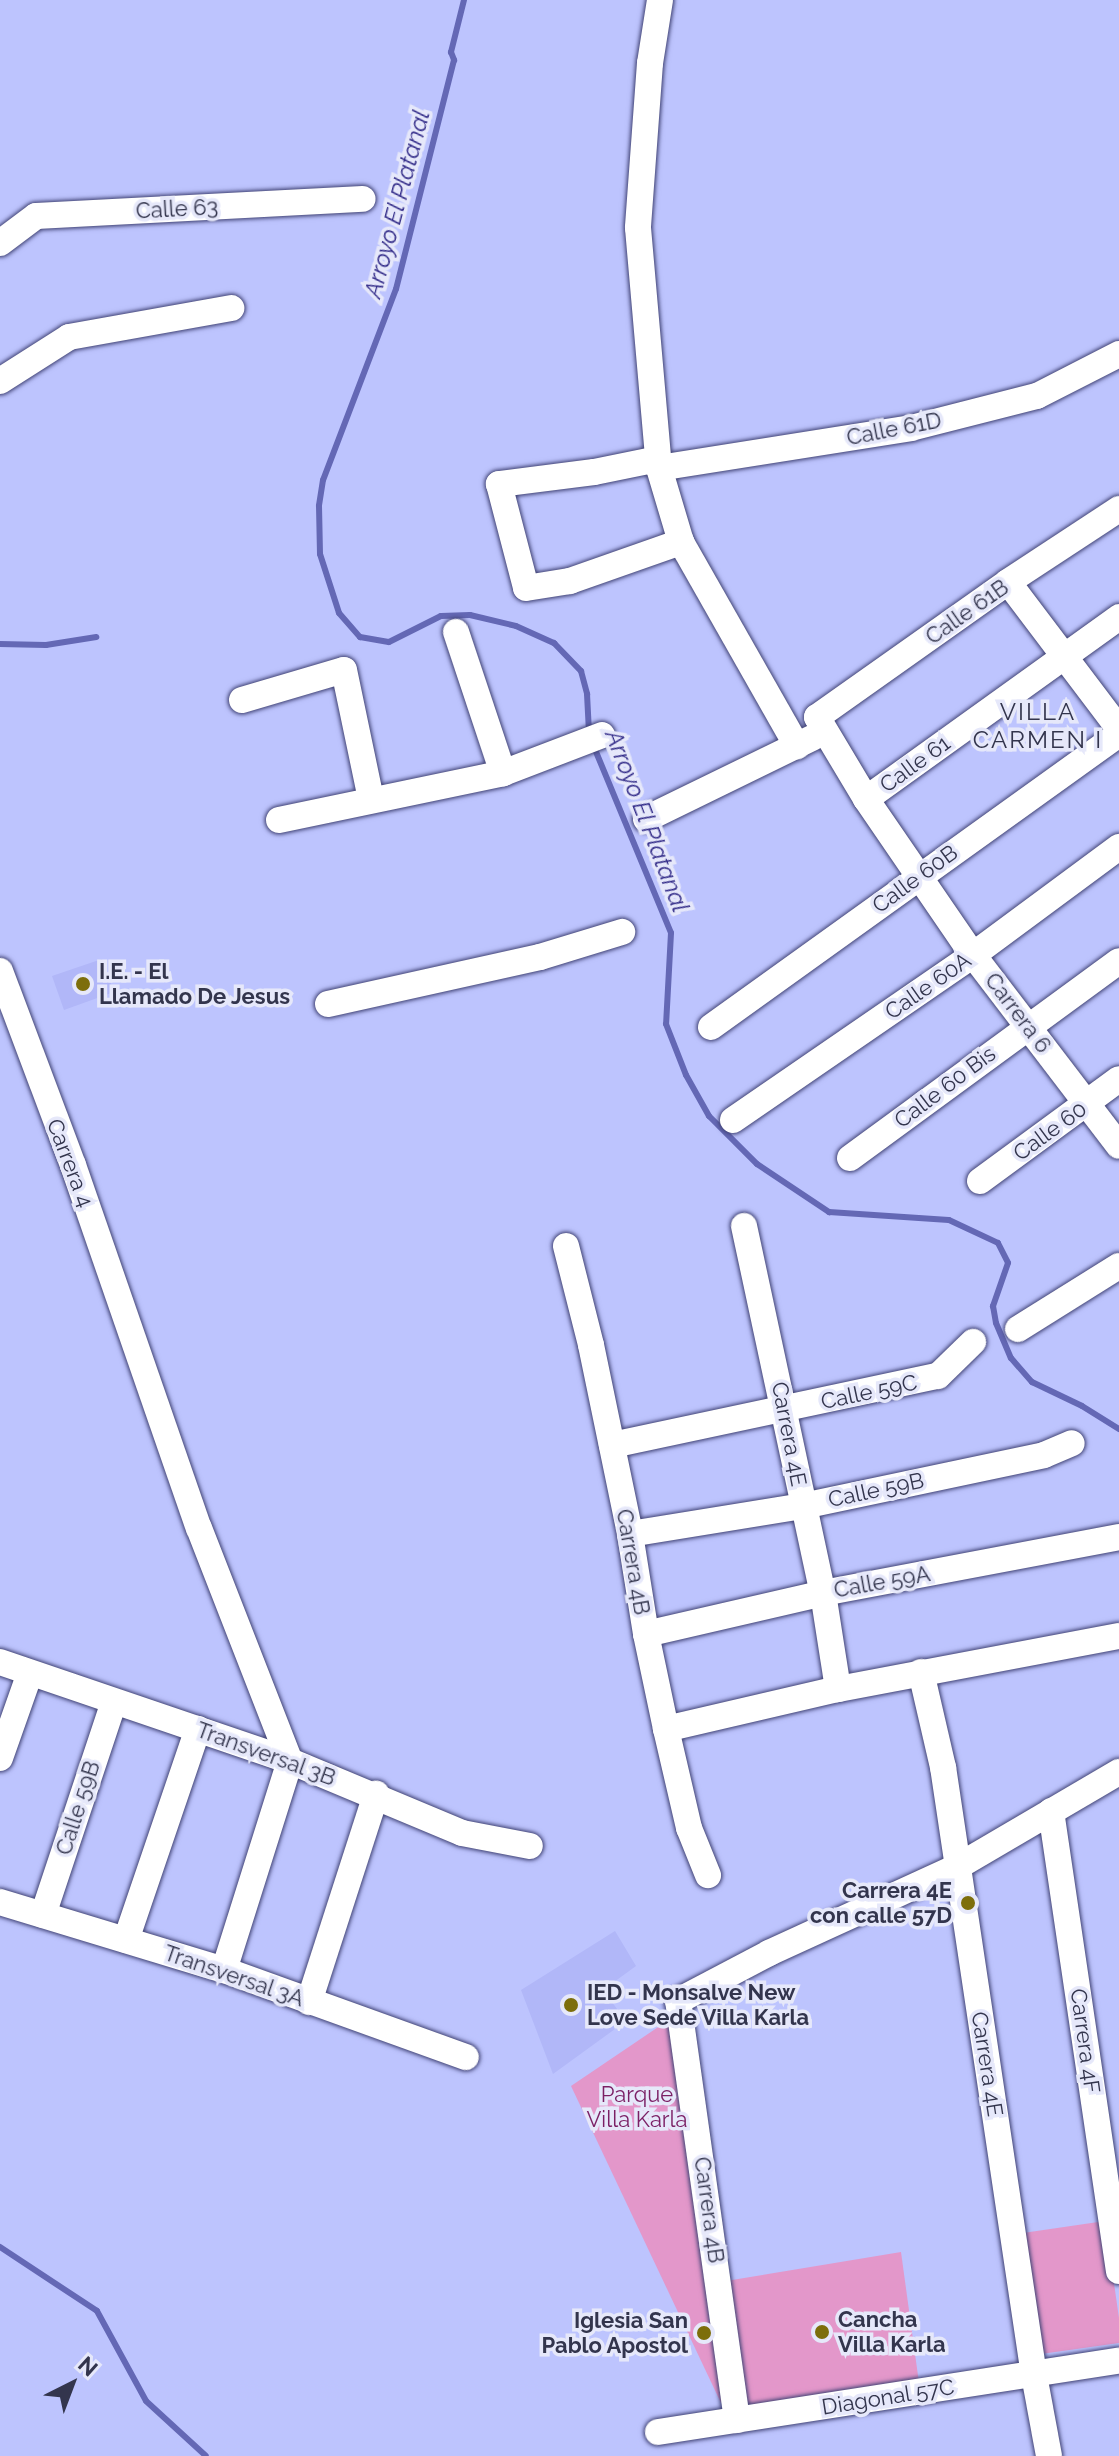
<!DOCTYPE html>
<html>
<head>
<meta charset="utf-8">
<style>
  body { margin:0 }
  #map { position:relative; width:1119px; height:2456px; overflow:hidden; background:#bdc4fe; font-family:Raleway,sans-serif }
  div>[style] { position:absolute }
  .built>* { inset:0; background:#b1b7f8 }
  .green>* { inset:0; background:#e397ca }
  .stream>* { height:6px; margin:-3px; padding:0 3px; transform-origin:3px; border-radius:3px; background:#6468b5 }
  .roads { filter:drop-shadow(0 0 2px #414375) drop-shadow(0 0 2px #414375) }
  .minor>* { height:26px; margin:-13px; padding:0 13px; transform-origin:13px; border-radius:13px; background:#fff }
  .dots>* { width:22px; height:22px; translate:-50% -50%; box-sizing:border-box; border:4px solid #e6e8fa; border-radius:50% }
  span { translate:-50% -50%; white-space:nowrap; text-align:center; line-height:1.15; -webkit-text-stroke:7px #e6e8fa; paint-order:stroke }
  .street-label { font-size:22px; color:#33354d }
  .poi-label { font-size:22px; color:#33354d; font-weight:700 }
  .left { translate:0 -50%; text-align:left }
  .right { translate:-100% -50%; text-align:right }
  .park-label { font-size:22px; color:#7b1f65 }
  .water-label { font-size:24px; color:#332c89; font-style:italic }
  .neighbourhood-label { font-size:24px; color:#33354d; letter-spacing:2px }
  .north { position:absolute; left:32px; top:2344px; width:80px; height:80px; -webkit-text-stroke:6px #e6e8fa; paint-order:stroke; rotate:42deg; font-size:22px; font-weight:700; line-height:32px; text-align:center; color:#33354d }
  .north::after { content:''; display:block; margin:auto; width:28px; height:36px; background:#33354d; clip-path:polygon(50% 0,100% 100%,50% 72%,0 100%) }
</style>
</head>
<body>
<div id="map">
  <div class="built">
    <div style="clip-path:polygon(102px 959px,114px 992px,64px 1010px,52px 976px)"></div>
    <div style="clip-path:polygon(615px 1931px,636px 1966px,603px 1990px,626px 2021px,553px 2074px,521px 1990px)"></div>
  </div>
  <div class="green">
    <div style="clip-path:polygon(676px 2015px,726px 2392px,721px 2403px,571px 2086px)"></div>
    <div style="clip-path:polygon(1105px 2221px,1119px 2318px,1119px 2343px,1041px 2354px,1023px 2233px)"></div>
    <div style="clip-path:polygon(901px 2252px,919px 2383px,742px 2406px,726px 2281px)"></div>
  </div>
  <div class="stream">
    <div style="left:464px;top:0;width:54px;rotate:104deg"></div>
    <div style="left:451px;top:52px;width:9px;rotate:69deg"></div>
    <div style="left:454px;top:60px;width:236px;rotate:104.2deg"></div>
    <div style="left:396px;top:289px;width:204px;rotate:110.9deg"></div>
    <div style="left:323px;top:480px;width:26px;rotate:99deg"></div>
    <div style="left:319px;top:506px;width:48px;rotate:88.8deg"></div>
    <div style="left:320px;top:554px;width:62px;rotate:72.1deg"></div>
    <div style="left:339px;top:613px;width:32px;rotate:49deg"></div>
    <div style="left:360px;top:637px;width:29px;rotate:10deg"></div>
    <div style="left:389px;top:642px;width:58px;rotate:-26.6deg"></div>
    <div style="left:441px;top:616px;width:29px;rotate:-2deg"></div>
    <div style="left:470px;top:615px;width:47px;rotate:13.4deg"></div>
    <div style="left:516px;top:626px;width:42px;rotate:24.1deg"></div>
    <div style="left:554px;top:643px;width:39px;rotate:46deg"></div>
    <div style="left:581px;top:671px;width:24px;rotate:75deg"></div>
    <div style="left:587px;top:694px;width:39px;rotate:87deg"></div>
    <div style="left:0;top:644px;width:46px;rotate:1.2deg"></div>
    <div style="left:46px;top:645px;width:51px;rotate:-9.1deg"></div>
    <div style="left:594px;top:747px;width:201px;rotate:67.5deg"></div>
    <div style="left:671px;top:933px;width:91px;rotate:93.1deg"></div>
    <div style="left:666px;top:1024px;width:55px;rotate:68.6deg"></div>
    <div style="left:686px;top:1075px;width:47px;rotate:60.7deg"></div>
    <div style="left:709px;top:1116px;width:68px;rotate:45deg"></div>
    <div style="left:757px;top:1164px;width:87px;rotate:33.7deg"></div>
    <div style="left:829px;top:1212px;width:120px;rotate:3.8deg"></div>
    <div style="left:949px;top:1220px;width:54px;rotate:25.1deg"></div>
    <div style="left:998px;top:1243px;width:22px;rotate:63deg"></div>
    <div style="left:1008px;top:1263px;width:46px;rotate:109.2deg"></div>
    <div style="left:993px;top:1306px;width:17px;rotate:80deg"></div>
    <div style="left:996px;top:1323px;width:38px;rotate:67deg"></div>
    <div style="left:1011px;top:1358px;width:32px;rotate:49deg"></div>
    <div style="left:1032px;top:1382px;width:55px;rotate:25.6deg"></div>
    <div style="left:1082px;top:1406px;width:44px;rotate:31.9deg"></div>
    <div style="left:0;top:2247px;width:116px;rotate:33.4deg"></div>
    <div style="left:97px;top:2311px;width:102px;rotate:61.4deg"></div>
    <div style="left:146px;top:2401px;width:81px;rotate:42.5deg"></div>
  </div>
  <div class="roads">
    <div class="minor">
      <div style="left:660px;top:0;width:64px;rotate:99deg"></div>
      <div style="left:650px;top:63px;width:165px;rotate:94.2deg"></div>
      <div style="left:638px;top:228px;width:241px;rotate:85deg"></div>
      <div style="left:659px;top:468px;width:77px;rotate:73.4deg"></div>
      <div style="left:681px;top:542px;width:235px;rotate:60.4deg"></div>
      <div style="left:0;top:243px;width:45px;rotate:-36.9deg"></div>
      <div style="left:36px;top:216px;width:327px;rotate:-3deg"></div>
      <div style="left:0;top:381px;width:82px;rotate:-32.5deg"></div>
      <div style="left:69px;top:337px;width:165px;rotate:-10.1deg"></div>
      <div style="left:658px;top:459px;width:65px;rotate:168.5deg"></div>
      <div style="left:594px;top:472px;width:96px;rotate:172.8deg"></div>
      <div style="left:499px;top:484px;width:107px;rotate:75.4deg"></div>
      <div style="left:526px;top:588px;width:45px;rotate:-9deg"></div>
      <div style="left:570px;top:581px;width:118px;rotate:-19.4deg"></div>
      <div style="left:659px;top:468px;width:255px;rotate:-9deg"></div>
      <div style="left:911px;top:428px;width:130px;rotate:-14.3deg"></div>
      <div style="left:1037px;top:396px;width:92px;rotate:-27.1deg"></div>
      <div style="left:1119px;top:509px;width:133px;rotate:146.7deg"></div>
      <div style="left:1008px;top:582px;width:234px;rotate:144.7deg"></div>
      <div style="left:817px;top:717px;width:96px;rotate:59.1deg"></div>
      <div style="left:866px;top:799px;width:189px;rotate:55.6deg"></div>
      <div style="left:973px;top:955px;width:240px;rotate:52.6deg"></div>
      <div style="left:1008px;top:582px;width:184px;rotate:52.9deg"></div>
      <div style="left:456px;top:632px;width:149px;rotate:71.6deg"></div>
      <div style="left:242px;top:700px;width:106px;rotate:-16.4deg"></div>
      <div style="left:344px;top:670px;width:132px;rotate:78.2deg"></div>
      <div style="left:866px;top:799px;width:312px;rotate:-35.7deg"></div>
      <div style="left:646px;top:819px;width:185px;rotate:-26deg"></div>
      <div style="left:279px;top:820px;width:229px;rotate:-11.8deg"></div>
      <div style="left:503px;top:773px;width:106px;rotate:-21deg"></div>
      <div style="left:0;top:971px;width:207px;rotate:69.4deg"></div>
      <div style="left:73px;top:1165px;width:384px;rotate:70.9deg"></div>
      <div style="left:199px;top:1528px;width:250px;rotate:68.7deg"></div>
      <div style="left:290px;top:1761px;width:219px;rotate:107.5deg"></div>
      <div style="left:328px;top:1004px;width:217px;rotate:-12.5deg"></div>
      <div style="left:540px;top:957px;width:86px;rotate:-17deg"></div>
      <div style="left:711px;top:1027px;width:502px;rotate:-35.68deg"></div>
      <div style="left:733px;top:1120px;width:291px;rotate:-34.5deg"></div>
      <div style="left:973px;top:955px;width:182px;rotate:-36.5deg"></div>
      <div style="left:850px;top:1158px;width:333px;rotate:-36.2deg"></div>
      <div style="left:980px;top:1181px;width:172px;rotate:-36.3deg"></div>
      <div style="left:744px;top:1226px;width:375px;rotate:77.9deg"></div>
      <div style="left:823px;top:1593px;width:97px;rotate:81.1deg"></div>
      <div style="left:566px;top:1246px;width:102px;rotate:75.8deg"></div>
      <div style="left:591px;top:1345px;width:193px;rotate:78.3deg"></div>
      <div style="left:630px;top:1534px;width:101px;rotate:80.9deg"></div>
      <div style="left:646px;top:1634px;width:97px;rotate:78.1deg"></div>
      <div style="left:666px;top:1729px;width:102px;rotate:76.9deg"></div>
      <div style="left:689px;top:1828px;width:51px;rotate:68deg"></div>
      <div style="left:1018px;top:1329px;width:119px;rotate:-32deg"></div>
      <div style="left:612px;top:1445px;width:333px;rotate:-12deg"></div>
      <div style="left:938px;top:1376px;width:49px;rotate:-44.2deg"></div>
      <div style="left:630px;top:1534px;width:175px;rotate:-9.2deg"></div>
      <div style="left:803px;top:1506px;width:246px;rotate:-11.9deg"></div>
      <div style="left:1044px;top:1455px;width:30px;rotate:-23deg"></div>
      <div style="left:646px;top:1634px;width:182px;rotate:-13deg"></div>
      <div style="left:823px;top:1593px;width:301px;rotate:-10.7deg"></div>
      <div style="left:0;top:1662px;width:306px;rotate:18.8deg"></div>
      <div style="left:290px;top:1761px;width:186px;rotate:22.7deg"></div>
      <div style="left:462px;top:1833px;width:69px;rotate:10.8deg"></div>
      <div style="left:921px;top:1672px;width:98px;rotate:77deg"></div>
      <div style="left:943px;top:1767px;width:615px;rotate:81.49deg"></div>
      <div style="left:1034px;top:2375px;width:82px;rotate:79.5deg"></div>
      <div style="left:666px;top:1729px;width:177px;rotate:-13.1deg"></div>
      <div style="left:838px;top:1689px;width:286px;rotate:-10.7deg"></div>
      <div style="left:0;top:1758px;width:90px;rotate:-70.6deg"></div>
      <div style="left:1051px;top:1811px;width:465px;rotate:81.6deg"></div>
      <div style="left:0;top:1902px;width:234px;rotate:16.9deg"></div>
      <div style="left:224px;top:1970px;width:257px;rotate:19.8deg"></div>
      <div style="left:43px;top:1915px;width:225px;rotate:-71.6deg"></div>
      <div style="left:126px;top:1940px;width:223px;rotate:-71.2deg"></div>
      <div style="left:309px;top:2002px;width:219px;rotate:-72.1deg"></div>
      <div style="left:737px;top:2420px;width:423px;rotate:-98deg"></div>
      <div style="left:678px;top:2001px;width:103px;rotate:-27.8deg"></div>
      <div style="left:769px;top:1953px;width:207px;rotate:-24.6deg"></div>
      <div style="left:957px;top:1867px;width:188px;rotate:-30.4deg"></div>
      <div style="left:658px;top:2432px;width:466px;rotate:-8.8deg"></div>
    </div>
  </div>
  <div class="dots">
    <div style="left:83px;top:984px;background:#7d6e0b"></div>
    <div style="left:968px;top:1903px;background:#7d6e0b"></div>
    <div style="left:571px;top:2005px;background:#7d6e0b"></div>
    <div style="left:822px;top:2332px;background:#7d6e0b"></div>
    <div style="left:704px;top:2333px;background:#7d6e0b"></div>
  </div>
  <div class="street-label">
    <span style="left:177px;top:209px;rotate:-3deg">Calle 63</span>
    <span style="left:894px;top:429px;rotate:-11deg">Calle 61D</span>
    <span style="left:967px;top:612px;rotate:-35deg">Calle 61B</span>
    <span style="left:915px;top:764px;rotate:-36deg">Calle 61</span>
    <span style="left:915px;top:879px;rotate:-36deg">Calle 60B</span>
    <span style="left:928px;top:986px;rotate:-35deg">Calle 60A</span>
    <span style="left:1018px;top:1013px;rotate:53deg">Carrera 6</span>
    <span style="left:945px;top:1087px;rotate:-37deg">Calle 60 Bis</span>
    <span style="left:1050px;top:1131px;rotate:-36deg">Calle 60</span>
    <span style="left:70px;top:1163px;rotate:69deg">Carrera 4</span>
    <span style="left:869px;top:1392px;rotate:-12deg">Calle 59C</span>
    <span style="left:789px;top:1434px;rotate:79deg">Carrera 4E</span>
    <span style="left:876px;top:1490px;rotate:-12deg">Calle 59B</span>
    <span style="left:633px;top:1562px;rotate:80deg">Carrera 4B</span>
    <span style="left:882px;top:1582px;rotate:-10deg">Calle 59A</span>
    <span style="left:266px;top:1754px;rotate:20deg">Transversal 3B</span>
    <span style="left:78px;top:1808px;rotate:-72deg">Calle 59B</span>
    <span style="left:234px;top:1976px;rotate:19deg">Transversal 3A</span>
    <span style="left:1085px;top:2041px;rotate:82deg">Carrera 4F</span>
    <span style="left:987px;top:2064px;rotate:81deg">Carrera 4E</span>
    <span style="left:709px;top:2210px;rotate:82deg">Carrera 4B</span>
    <span style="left:888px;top:2397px;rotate:-9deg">Diagonal 57C</span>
  </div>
  <div class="poi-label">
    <span class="left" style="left:99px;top:984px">I.E. - El<br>Llamado De Jesus</span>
    <span class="right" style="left:952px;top:1903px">Carrera 4E<br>con calle 57D</span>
    <span class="left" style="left:587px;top:2005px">IED - Monsalve New<br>Love Sede Villa Karla</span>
    <span class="left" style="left:838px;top:2332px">Cancha<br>Villa Karla</span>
    <span class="right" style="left:688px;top:2333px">Iglesia San<br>Pablo Apostol</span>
  </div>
  <div class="park-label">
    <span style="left:637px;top:2107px">Parque<br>Villa Karla</span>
  </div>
  <div class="water-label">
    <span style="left:397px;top:204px;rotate:-75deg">Arroyo El Platanal</span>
    <span style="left:647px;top:821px;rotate:69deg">Arroyo El Platanal</span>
  </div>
  <div class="neighbourhood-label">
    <span style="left:1038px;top:726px">VILLA<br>CARMEN I</span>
  </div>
  <div class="north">N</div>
</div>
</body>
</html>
